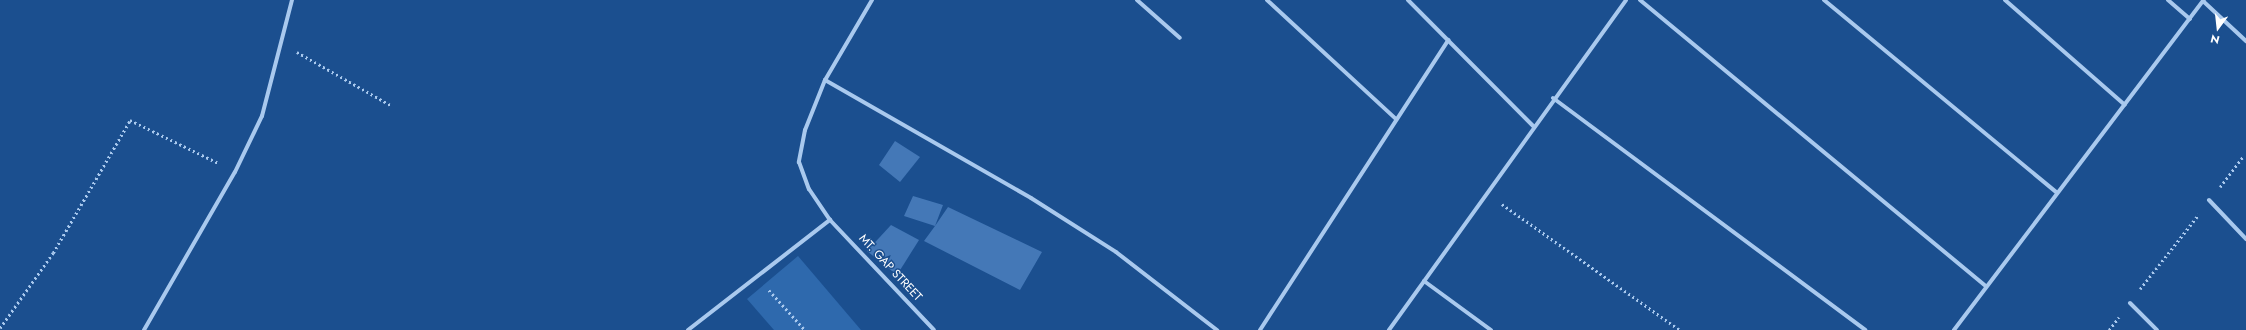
<!DOCTYPE html>
<html>
<head>
<meta charset="utf-8">
<style>
  body { margin:0 }
  #map { position:relative; width:2246px; height:330px; overflow:hidden; background:#1b4f8f; font-family:Jost,sans-serif }
  div>[style] { position:absolute }
  .green>* { inset:0; background:#2e69ad }
  .building>* { inset:0; background:#4478b7 }
  .path>* { height:2.5px; margin-top:-1.25px; transform-origin:0; background:repeating-linear-gradient(90deg,#a9c9ee 0 2px,transparent 0 5px) }
  .street>* { height:4px; margin:-2px; padding:0 2px; transform-origin:2px; border-radius:2px; background:#a9c9ee }
  span { translate:-50% -50%; white-space:nowrap; text-align:center; line-height:1.15; -webkit-text-stroke:3px #1b4f8f; paint-order:stroke }
  .street-label { font-size:12px; color:#fff }
  .north { position:absolute; left:2198px; top:8px; width:40px; height:40px; -webkit-text-stroke:3px #1b4f8f; paint-order:stroke; rotate:195deg; font-size:11px; font-weight:700; line-height:16px; text-align:center; color:#fff }
  .north::after { content:''; display:block; margin:auto; width:14px; height:18px; background:#fff; clip-path:polygon(50% 0,100% 100%,50% 72%,0 100%) }
</style>
</head>
<body>
<div id="map">
  <div class="green">
    <div style="clip-path:polygon(798px 256px,861px 330px,774px 330px,747px 299px)"></div>
  </div>
  <div class="building">
    <div style="clip-path:polygon(895px 141px,920px 157px,900px 182px,879px 165px)"></div>
    <div style="clip-path:polygon(913px 196px,943px 205px,935px 226px,948px 207px,1042px 252px,1020px 290px,924px 241px,935px 226px,904px 216px)"></div>
    <div style="clip-path:polygon(891px 225px,919px 240px,897px 275px,867px 251px)"></div>
  </div>
  <div class="path">
    <div style="left:297px;top:52px;width:109px;rotate:29.6deg"></div>
    <div style="left:2220px;top:187px;width:38px;rotate:-53deg"></div>
    <div style="left:1502px;top:204px;width:218px;rotate:35.3deg"></div>
    <div style="left:2140px;top:289px;width:95px;rotate:-51.8deg"></div>
    <div style="left:769px;top:290px;width:54px;rotate:48deg"></div>
    <div style="left:0;top:328px;width:92px;rotate:-54.8deg"></div>
    <div style="left:53px;top:253px;width:154px;rotate:-59.9deg"></div>
    <div style="left:130px;top:120px;width:98px;rotate:26deg"></div>
    <div style="left:2109px;top:330px;width:16px;rotate:-52deg"></div>
  </div>
  <div class="street">
    <div style="left:872px;top:0;width:93px;rotate:120.4deg"></div>
    <div style="left:825px;top:80px;width:54px;rotate:111.8deg"></div>
    <div style="left:805px;top:130px;width:33px;rotate:101deg"></div>
    <div style="left:799px;top:162px;width:29px;rotate:70deg"></div>
    <div style="left:809px;top:189px;width:37px;rotate:56deg"></div>
    <div style="left:830px;top:220px;width:151px;rotate:46.6deg"></div>
    <div style="left:1137px;top:0;width:57px;rotate:41.5deg"></div>
    <div style="left:1267px;top:0;width:176px;rotate:42.7deg"></div>
    <div style="left:1408px;top:0;width:179px;rotate:45.2deg"></div>
    <div style="left:1640px;top:0;width:449px;rotate:39.6deg"></div>
    <div style="left:1824px;top:0;width:301px;rotate:39.6deg"></div>
    <div style="left:2005px;top:0;width:159px;rotate:41.2deg"></div>
    <div style="left:2168px;top:0;width:29px;rotate:41deg"></div>
    <div style="left:2203px;top:1px;width:59px;rotate:42.9deg"></div>
    <div style="left:825px;top:80px;width:237px;rotate:29.8deg"></div>
    <div style="left:1031px;top:198px;width:101px;rotate:32.4deg"></div>
    <div style="left:1116px;top:252px;width:128px;rotate:37.7deg"></div>
    <div style="left:1553px;top:98px;width:389px;rotate:36.6deg"></div>
    <div style="left:2209px;top:200px;width:54px;rotate:46.5deg"></div>
    <div style="left:1424px;top:281px;width:83px;rotate:36.2deg"></div>
    <div style="left:2130px;top:303px;width:38px;rotate:45deg"></div>
    <div style="left:144px;top:330px;width:182px;rotate:-60.1deg"></div>
    <div style="left:235px;top:172px;width:62px;rotate:-64.3deg"></div>
    <div style="left:262px;top:116px;width:120px;rotate:-75.5deg"></div>
    <div style="left:688px;top:330px;width:180px;rotate:-37.8deg"></div>
    <div style="left:1260px;top:330px;width:346px;rotate:-57deg"></div>
    <div style="left:1389px;top:330px;width:406px;rotate:-54.3deg"></div>
    <div style="left:1954px;top:330px;width:414px;rotate:-52.9deg"></div>
  </div>
  <div class="street-label">
    <span style="left:890px;top:268px;rotate:47deg">MT. GAP STREET</span>
  </div>
  <div class="north">N</div>
</div>
</body>
</html>
